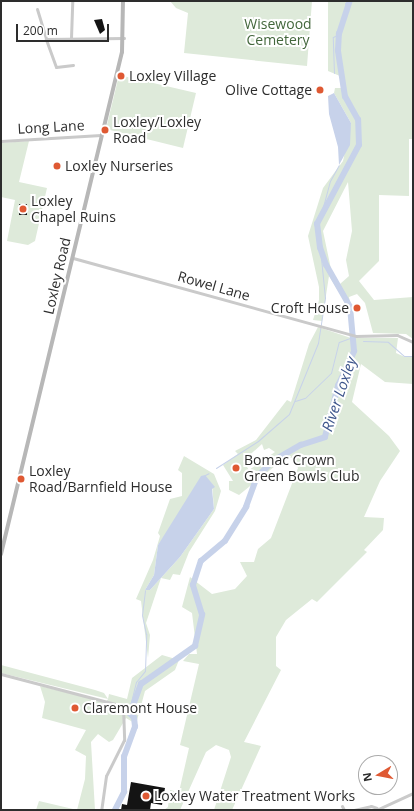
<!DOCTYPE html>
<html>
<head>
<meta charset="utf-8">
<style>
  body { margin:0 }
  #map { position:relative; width:414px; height:811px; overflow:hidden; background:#fff; font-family:"Open Sans",sans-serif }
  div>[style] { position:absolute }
  .green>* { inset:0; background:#deeada }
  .water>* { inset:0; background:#c7d2ea }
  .stream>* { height:1px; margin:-0.5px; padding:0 0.5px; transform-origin:0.5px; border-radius:0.5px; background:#c7d2ea }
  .river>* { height:5.5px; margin:-2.75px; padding:0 2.75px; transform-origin:2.75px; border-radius:2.75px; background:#c7d2ea }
  .building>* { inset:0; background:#141414 }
  .minor>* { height:3px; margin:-1.5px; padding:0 1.5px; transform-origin:1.5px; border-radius:1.5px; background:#cacaca }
  .secondary>* { height:4px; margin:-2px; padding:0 2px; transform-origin:2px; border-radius:2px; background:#b7b7b7 }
  .dots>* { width:11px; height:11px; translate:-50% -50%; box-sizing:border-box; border:2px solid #fff; border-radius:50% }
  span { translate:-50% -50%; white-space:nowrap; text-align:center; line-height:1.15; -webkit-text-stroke:4px #fff; paint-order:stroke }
  .park-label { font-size:14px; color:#43673c }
  .poi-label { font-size:14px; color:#2d2d2d }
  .left { translate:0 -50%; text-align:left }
  .right { translate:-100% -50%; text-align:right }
  .street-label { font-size:14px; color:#2d2d2d }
  .water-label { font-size:15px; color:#3e568c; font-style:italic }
  .frame { position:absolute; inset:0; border:2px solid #2d2d2d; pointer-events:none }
  .north { position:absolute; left:358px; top:755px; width:40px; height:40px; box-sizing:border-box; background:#fff; border:1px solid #ababab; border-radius:50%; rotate:260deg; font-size:11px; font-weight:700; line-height:16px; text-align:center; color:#2d2d2d }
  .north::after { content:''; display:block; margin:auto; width:14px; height:18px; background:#df5933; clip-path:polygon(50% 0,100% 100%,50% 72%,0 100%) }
  .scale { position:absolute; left:16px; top:24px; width:93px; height:18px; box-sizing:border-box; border:2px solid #2d2d2d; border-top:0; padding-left:5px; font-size:12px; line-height:14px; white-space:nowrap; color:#2d2d2d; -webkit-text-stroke:3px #fff; paint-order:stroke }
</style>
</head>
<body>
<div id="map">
  <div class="green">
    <div style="clip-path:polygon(170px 1px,312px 1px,307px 66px,184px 53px,188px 13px,176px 8px)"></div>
    <div style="clip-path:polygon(evenodd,328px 1px,413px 1px,413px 139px,409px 139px,409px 196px,379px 195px,379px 261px,359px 281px,374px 300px,413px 297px,413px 339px,406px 334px,373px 333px,365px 303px,357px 294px,349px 297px,355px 332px,350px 330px,348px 307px,329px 276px,322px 321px,313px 320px,319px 300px,319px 287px,308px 236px,323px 188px,343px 161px,351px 123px,334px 93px,335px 88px,341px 88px,340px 76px,328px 71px,328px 1px,348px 182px,352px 231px,346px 260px,349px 276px,340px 284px,331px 269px,323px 231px,348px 182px)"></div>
    <div style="clip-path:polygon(119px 75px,196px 93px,183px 148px,106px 129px)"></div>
    <div style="clip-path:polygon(29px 141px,19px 182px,47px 188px,35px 241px,28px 245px,7px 241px,15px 200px,1px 197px,1px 143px)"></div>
    <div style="clip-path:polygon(evenodd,318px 327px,351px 338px,398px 338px,396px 353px,405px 357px,413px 356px,413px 384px,385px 382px,361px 364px,352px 402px,389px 436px,400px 451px,380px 481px,364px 517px,384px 518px,383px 530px,364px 550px,367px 552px,317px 602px,312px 599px,286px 620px,276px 637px,276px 666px,281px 670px,244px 742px,261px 746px,232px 810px,214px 810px,231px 757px,229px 750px,216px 745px,206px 752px,180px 810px,164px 810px,168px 807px,170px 790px,179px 792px,189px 748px,180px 745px,199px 664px,183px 661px,189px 654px,197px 654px,192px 613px,182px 607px,190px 577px,212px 594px,235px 589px,247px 576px,240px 562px,254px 562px,258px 549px,271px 538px,298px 468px,293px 458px,285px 458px,239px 495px,229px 490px,229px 481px,233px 481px,223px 465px,238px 454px,235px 451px,256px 440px,287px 400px,291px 402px,309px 344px,318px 327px,262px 444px,264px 450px,269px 448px,275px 452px,249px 470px,243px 461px,262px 444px)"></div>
    <div style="clip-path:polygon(evenodd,184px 456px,214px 474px,221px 491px,215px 511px,189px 552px,180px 575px,173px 574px,170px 580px,161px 578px,146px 623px,150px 635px,148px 658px,141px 601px,136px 599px,153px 560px,160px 536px,158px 533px,170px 499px,182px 496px,182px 473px,178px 470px,184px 456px,206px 480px,212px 484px,214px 509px,180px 557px,150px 590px,145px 590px,154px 575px,158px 545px,206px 480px)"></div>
    <div style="clip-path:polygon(162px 655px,179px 660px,175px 670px,145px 691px,136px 724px,126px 718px,113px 740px,109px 742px,98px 734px,91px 742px,95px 810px,77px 810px,85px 779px,86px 756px,75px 750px,86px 730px,42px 718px,45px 702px,40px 686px,106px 702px,108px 699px,1px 673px,1px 665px,95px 690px,104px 693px,108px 699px,109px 694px,127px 699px,132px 678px)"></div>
    <div style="clip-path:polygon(39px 801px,73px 809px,36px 810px)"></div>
  </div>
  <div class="water">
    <div style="clip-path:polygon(334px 93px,351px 123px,350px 145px,339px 165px,338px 147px,329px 114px,328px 96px)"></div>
    <div style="clip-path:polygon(205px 475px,215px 487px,212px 489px,214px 509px,180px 557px,150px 590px,145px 590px,154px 575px,158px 545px,201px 476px)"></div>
  </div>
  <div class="stream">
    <div style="left:345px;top:3px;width:9px;rotate:69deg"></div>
    <div style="left:334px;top:73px;width:36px;rotate:-92deg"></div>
    <div style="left:333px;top:37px;width:7px;rotate:-27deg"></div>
    <div style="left:320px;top:218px;width:38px;rotate:-75deg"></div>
    <div style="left:330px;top:181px;width:18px;rotate:-61deg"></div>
    <div style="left:363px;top:341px;width:25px;rotate:2deg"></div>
    <div style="left:388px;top:342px;width:21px;rotate:41deg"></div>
    <div style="left:404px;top:356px;width:9px"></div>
    <div style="left:295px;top:401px;width:10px;rotate:-17deg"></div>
    <div style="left:305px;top:398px;width:36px;rotate:-44deg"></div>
    <div style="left:331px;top:373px;width:32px;rotate:-76deg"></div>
    <div style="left:339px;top:342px;width:15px;rotate:-20deg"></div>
    <div style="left:216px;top:468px;width:50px;rotate:-32.7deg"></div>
    <div style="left:258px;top:441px;width:41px;rotate:-41.1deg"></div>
    <div style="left:289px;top:414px;width:77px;rotate:-67.8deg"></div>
    <div style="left:318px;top:343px;width:46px;rotate:-81.2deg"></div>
    <div style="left:325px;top:298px;width:50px;rotate:-95.7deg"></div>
    <div style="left:205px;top:475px;width:4px;rotate:-27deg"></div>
    <div style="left:130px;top:714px;width:8px;rotate:-90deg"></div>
    <div style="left:130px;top:706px;width:25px;rotate:-76deg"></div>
    <div style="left:136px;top:682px;width:14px;rotate:-51deg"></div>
    <div style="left:145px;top:671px;width:37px;rotate:-88deg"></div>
    <div style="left:146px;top:634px;width:19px;rotate:-102deg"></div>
    <div style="left:142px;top:615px;width:25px;rotate:-83deg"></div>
  </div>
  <div class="river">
    <div style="left:115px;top:810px;width:20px;rotate:-63deg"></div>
    <div style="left:124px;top:792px;width:35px;rotate:-90deg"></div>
    <div style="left:124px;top:757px;width:32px;rotate:-70deg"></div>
    <div style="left:135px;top:727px;width:9px;rotate:-96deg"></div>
    <div style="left:134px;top:718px;width:6px;rotate:-135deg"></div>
    <div style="left:130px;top:714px;width:32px;rotate:-70deg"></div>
    <div style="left:141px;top:684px;width:66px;rotate:-35.1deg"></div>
    <div style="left:195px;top:646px;width:32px;rotate:-77deg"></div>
    <div style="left:202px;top:615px;width:31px;rotate:-107deg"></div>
    <div style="left:193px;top:585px;width:25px;rotate:-72deg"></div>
    <div style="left:201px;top:561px;width:31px;rotate:-40deg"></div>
    <div style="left:225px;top:541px;width:40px;rotate:-58deg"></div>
    <div style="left:246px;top:507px;width:32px;rotate:-70deg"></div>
    <div style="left:257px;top:477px;width:23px;rotate:-45deg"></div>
    <div style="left:273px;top:461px;width:32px;rotate:-30deg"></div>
    <div style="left:301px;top:445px;width:25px;rotate:-18deg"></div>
    <div style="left:325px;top:437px;width:53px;rotate:-75.7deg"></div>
    <div style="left:338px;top:386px;width:38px;rotate:-65deg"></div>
    <div style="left:354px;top:351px;width:44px;rotate:-95.2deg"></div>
    <div style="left:350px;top:307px;width:48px;rotate:-119.7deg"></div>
    <div style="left:326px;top:265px;width:18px;rotate:-109deg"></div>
    <div style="left:320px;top:248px;width:24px;rotate:-97deg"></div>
    <div style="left:317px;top:224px;width:89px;rotate:-62deg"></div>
    <div style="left:359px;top:145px;width:25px;rotate:-92deg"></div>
    <div style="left:358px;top:120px;width:26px;rotate:-119deg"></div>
    <div style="left:345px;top:97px;width:47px;rotate:-98.7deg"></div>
    <div style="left:338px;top:51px;width:17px;rotate:-87deg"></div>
    <div style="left:339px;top:34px;width:35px;rotate:-72deg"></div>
  </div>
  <div class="building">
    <div style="clip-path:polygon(102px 19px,105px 30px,100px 34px,94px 20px)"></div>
    <div style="clip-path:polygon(19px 204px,27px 204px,27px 215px,19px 215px)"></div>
    <div style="clip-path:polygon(131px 782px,165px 788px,162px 805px,151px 803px,150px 810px,121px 810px,122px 804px,127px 805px)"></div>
  </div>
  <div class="minor">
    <div style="left:37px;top:9px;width:31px;rotate:73deg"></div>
    <div style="left:71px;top:38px;width:37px;rotate:-88deg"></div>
    <div style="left:73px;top:65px;width:17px;rotate:173deg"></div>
    <div style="left:56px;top:67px;width:30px;rotate:-110deg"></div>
    <div style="left:46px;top:39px;width:78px;rotate:-0.7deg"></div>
    <div style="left:1px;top:141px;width:100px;rotate:-3.4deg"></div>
    <div style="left:73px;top:258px;width:294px;rotate:15.4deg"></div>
    <div style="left:356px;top:336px;width:41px;rotate:-1.4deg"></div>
    <div style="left:397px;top:335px;width:17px;rotate:24deg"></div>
    <div style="left:413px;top:276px;width:8px;rotate:90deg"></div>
    <div style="left:1px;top:674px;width:126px;rotate:14.7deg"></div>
    <div style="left:123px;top:706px;width:34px;rotate:88deg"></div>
    <div style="left:124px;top:740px;width:40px;rotate:116.6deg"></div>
    <div style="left:106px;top:776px;width:34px;rotate:98deg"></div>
    <div style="left:342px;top:806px;width:4px;rotate:63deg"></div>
    <div style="left:354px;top:810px;width:17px;rotate:-13deg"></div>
    <div style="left:371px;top:806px;width:6px;rotate:18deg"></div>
    <div style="left:376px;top:810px;width:41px;rotate:-24.7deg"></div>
  </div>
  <div class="secondary">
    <div style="left:1px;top:554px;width:516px;rotate:-76.45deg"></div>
    <div style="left:122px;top:52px;width:51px;rotate:-88.9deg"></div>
  </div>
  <div class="dots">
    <div style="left:121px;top:76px;background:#df5933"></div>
    <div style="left:320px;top:90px;background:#df5933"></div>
    <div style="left:105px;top:130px;background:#df5933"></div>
    <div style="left:57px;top:166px;background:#df5933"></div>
    <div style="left:23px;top:209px;background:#df5933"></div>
    <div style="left:357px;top:308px;background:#df5933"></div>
    <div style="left:236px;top:468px;background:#df5933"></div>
    <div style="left:21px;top:479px;background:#df5933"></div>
    <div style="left:75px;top:708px;background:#df5933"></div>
    <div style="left:146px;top:796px;background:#df5933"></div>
  </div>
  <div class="park-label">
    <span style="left:278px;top:32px">Wisewood<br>Cemetery</span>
  </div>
  <div class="poi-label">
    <span class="left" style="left:129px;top:76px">Loxley Village</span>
    <span class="right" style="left:312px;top:90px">Olive Cottage</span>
    <span class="left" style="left:113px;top:130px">Loxley/Loxley<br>Road</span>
    <span class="left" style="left:65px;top:166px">Loxley Nurseries</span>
    <span class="left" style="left:31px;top:209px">Loxley<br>Chapel Ruins</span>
    <span class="right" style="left:349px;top:308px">Croft House</span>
    <span class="left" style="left:244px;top:468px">Bomac Crown<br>Green Bowls Club</span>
    <span class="left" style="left:29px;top:479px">Loxley<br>Road/Barnfield House</span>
    <span class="left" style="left:83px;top:708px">Claremont House</span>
    <span class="left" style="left:154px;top:796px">Loxley Water Treatment Works</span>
  </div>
  <div class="street-label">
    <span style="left:51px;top:127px;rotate:-3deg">Long Lane</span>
    <span style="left:57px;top:276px;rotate:-77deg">Loxley Road</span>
    <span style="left:214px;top:286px;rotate:16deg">Rowel Lane</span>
  </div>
  <div class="water-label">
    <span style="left:339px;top:394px;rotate:-71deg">River Loxley</span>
  </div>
  <div class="frame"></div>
  <div class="north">N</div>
  <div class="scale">200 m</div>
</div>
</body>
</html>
